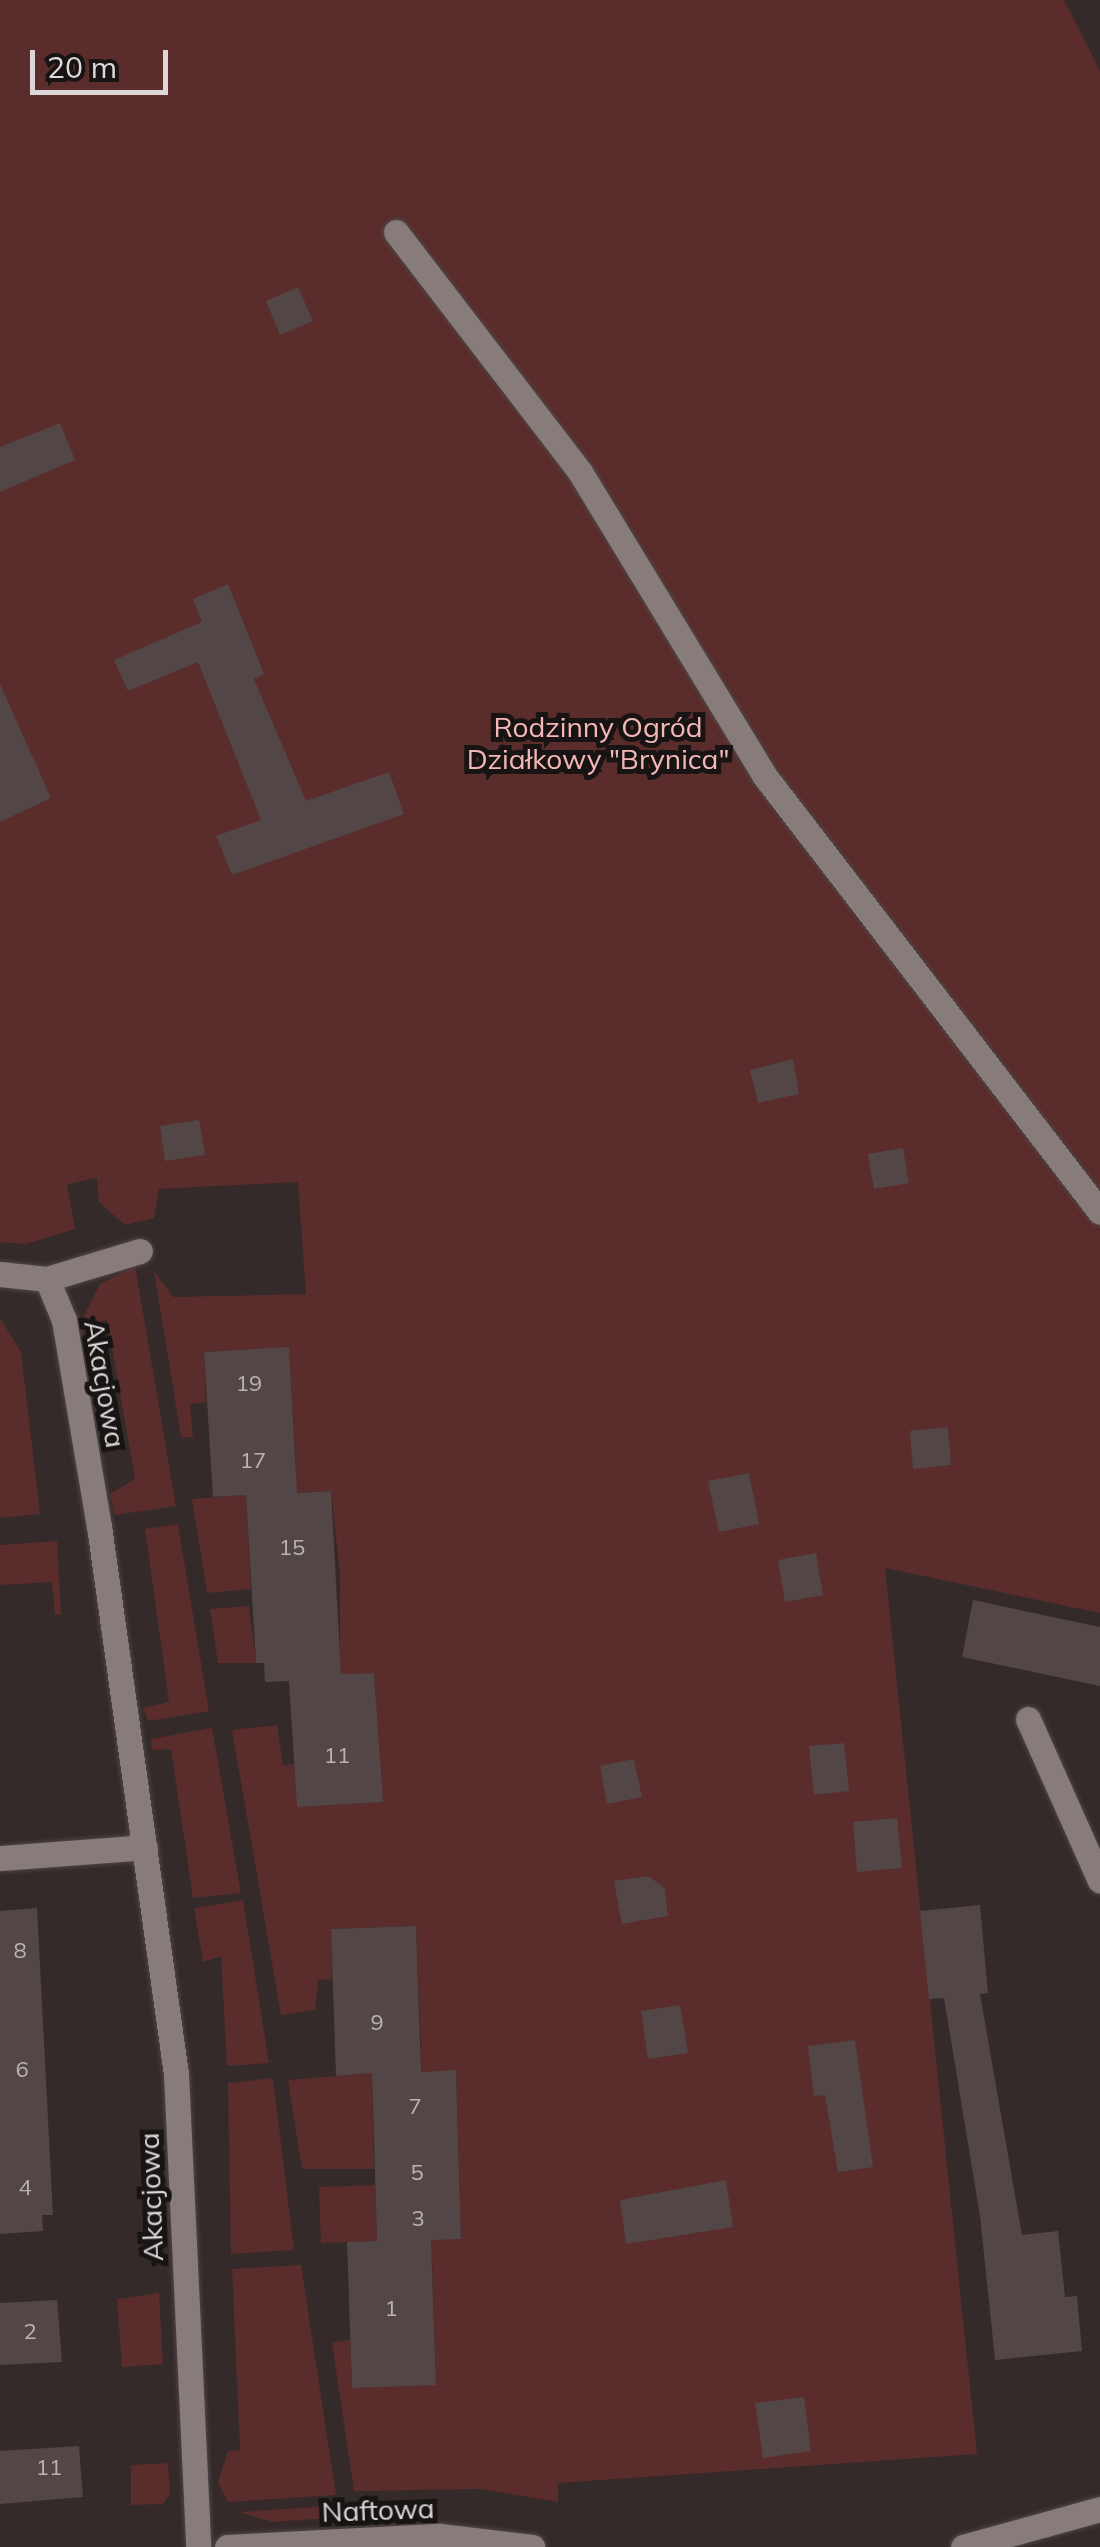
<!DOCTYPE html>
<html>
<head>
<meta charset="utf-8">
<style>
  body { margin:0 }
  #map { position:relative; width:1100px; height:2547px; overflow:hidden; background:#342a2a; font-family:Mulish,sans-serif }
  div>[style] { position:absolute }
  .green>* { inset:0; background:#5a2c2b }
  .building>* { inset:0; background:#524746 }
  .roads { filter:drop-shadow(0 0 2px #4e4645) drop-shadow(0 0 2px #4e4645) }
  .service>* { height:25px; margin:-12.5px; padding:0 12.5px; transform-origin:12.5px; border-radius:12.5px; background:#887c7b }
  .minor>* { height:25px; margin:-12.5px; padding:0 12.5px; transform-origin:12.5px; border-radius:12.5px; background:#887c7b }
  .tertiary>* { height:25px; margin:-12.5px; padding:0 12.5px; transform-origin:12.5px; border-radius:12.5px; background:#887c7b }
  span { translate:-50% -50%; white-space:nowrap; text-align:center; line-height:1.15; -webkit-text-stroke:10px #191414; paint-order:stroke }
  .number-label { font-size:22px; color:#bbb3b3 }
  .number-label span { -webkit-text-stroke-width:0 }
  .park-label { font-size:28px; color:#f3b8b5 }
  .street-label { font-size:28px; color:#ded7d7 }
  .scale { position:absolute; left:30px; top:50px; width:138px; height:45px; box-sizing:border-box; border:5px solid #ded7d7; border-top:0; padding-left:12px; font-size:30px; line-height:35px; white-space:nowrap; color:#ded7d7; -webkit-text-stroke:8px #191414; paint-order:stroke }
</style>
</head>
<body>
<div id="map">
  <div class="green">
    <div style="clip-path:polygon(0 0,1064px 0,1100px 71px,1100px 1613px,885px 1568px,977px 2454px,558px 2483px,558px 2502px,480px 2489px,354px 2491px,332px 2343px,350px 2340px,352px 2388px,436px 2384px,432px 2257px,421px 2240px,461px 2238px,456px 2071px,414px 2072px,421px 2051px,416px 1926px,331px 1929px,332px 1979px,318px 1980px,315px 2010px,281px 2015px,232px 1730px,277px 1725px,283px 1765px,296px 1764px,297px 1807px,382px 1802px,374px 1673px,332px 1675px,340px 1652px,340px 1575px,331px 1491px,290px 1493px,296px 1468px,289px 1348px,204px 1352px,206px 1402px,190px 1404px,193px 1437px,181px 1437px,154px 1271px,173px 1297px,306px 1294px,298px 1182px,159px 1189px,154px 1218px,125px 1225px,99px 1202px,97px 1178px,67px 1184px,75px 1229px,26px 1244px,0 1242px)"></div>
    <div style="clip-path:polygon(135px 1266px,176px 1506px,115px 1515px,110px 1494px,135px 1479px,107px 1319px,82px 1332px,83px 1318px,100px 1284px)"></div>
    <div style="clip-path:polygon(0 1318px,21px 1352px,40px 1514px,0 1518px)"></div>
    <div style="clip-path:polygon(246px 1495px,251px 1589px,207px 1593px,192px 1499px)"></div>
    <div style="clip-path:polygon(178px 1524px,209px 1711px,148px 1721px,143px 1708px,169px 1702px,145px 1529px)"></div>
    <div style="clip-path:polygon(57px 1541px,61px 1614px,55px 1615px,52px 1582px,0 1585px,0 1545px)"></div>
    <div style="clip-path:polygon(249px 1606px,256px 1663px,218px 1663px,210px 1609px)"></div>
    <div style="clip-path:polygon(212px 1728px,241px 1893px,193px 1898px,171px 1749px,152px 1750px,151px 1739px)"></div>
    <div style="clip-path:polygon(243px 1900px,269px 2063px,227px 2066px,221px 1956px,203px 1962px,194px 1908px)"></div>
    <div style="clip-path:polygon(372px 2073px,374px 2169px,302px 2169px,288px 2080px)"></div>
    <div style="clip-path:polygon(273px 2078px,294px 2250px,231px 2254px,228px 2083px)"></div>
    <div style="clip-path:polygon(375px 2185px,377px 2241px,321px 2243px,319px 2187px)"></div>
    <div style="clip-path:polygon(301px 2265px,336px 2495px,228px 2502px,218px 2482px,228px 2451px,240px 2450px,232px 2269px)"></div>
    <div style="clip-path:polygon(159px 2293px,163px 2364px,122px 2367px,117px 2299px)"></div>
    <div style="clip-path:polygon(168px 2463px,170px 2494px,163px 2504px,131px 2505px,131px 2465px)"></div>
    <div style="clip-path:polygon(426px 2500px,427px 2511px,272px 2522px,240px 2512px)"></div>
  </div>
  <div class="building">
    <div style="clip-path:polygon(298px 287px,313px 321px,280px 335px,266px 301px)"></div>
    <div style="clip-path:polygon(60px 423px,75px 460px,0 492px,0 447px)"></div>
    <div style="clip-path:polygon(228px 584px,264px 674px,254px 679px,306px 801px,389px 772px,404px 814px,232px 875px,216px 836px,261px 820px,198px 662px,128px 691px,114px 660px,202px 622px,193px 599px)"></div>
    <div style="clip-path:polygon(0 684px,51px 798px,0 822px)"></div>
    <div style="clip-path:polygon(793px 1059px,799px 1094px,758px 1103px,750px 1070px)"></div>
    <div style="clip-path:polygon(199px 1120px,205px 1155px,165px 1161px,160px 1126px)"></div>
    <div style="clip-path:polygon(903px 1148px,909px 1183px,874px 1189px,868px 1154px)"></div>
    <div style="clip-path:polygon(289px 1347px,297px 1493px,331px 1491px,341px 1674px,374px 1673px,383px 1802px,297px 1807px,289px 1681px,265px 1682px,264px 1663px,256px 1663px,246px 1495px,213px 1497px,204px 1352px)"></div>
    <div style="clip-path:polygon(948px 1427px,951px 1465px,913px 1469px,910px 1431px)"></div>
    <div style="clip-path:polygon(749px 1473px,759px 1524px,719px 1532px,708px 1481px)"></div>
    <div style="clip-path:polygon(816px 1553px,823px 1595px,785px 1602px,778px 1560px)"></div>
    <div style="clip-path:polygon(973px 1600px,1100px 1627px,1100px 1686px,962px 1657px)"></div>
    <div style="clip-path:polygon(844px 1743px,849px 1791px,814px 1795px,809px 1746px)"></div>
    <div style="clip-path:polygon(634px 1759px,642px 1797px,607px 1804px,600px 1766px)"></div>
    <div style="clip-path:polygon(897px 1818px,902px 1868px,857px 1872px,853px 1822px)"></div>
    <div style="clip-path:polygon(648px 1876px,665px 1888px,668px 1916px,622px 1924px,614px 1881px)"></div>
    <div style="clip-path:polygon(980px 1905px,988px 1993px,980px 1994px,1022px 2235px,1058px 2231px,1065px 2297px,1077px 2296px,1082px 2351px,995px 2360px,980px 2216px,944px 1998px,929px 1999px,920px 1911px)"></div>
    <div style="clip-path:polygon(37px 1908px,53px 2215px,42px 2215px,43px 2231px,0 2234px,0 1911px)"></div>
    <div style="clip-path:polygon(416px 1926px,421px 2072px,456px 2070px,461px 2239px,431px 2240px,436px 2385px,352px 2388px,347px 2242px,377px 2241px,372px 2073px,336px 2076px,331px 1929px)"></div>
    <div style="clip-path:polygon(680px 2005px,688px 2053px,648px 2059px,641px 2011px)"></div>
    <div style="clip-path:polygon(855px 2040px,873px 2167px,838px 2172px,825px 2095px,814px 2096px,808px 2046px)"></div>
    <div style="clip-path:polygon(726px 2180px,733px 2227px,626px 2244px,620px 2200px)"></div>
    <div style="clip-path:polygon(57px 2300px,62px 2362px,0 2365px,0 2303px)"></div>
    <div style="clip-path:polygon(804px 2397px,811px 2451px,763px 2458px,755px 2403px)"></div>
    <div style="clip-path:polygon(79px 2446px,83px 2497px,0 2504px,0 2451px)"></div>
  </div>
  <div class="roads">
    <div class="service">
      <div style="left:396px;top:232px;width:302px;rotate:52.5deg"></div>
      <div style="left:580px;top:472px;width:354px;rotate:58.7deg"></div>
      <div style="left:764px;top:775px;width:551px;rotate:52.44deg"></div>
      <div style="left:47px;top:1279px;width:97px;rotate:-16.8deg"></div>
      <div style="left:1028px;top:1719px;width:177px;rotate:66deg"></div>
      <div style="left:963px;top:2547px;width:142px;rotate:-15.5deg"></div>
    </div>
    <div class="minor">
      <div style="left:0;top:1274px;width:47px;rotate:6.1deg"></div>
      <div style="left:47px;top:1279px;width:44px;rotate:67.5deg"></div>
      <div style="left:64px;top:1320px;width:209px;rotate:80.4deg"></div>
      <div style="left:99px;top:1526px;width:553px;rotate:82deg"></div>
      <div style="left:176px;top:2074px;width:474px;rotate:87.3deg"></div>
      <div style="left:0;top:1858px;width:145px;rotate:-4.3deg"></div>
    </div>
    <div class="tertiary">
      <div style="left:227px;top:2547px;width:213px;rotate:-3deg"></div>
      <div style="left:440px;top:2536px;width:93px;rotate:6.8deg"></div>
    </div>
  </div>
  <div class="number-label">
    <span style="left:249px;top:1384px">19</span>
    <span style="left:253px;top:1461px">17</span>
    <span style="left:292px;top:1548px">15</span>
    <span style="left:337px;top:1756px">11</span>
    <span style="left:20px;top:1951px">8</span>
    <span style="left:377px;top:2023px">9</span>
    <span style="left:22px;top:2070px">6</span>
    <span style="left:415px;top:2107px">7</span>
    <span style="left:417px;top:2173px">5</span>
    <span style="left:25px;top:2188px">4</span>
    <span style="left:418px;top:2219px">3</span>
    <span style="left:391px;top:2309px">1</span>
    <span style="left:30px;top:2332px">2</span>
    <span style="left:49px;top:2468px">11</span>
  </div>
  <div class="park-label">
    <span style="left:598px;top:743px">Rodzinny Ogród<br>Działkowy "Brynica"</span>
  </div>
  <div class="street-label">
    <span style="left:105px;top:1384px;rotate:80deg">Akacjowa</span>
    <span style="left:151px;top:2197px;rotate:-92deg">Akacjowa</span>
    <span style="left:378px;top:2510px;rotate:-2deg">Naftowa</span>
  </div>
  <div class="scale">20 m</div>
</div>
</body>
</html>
